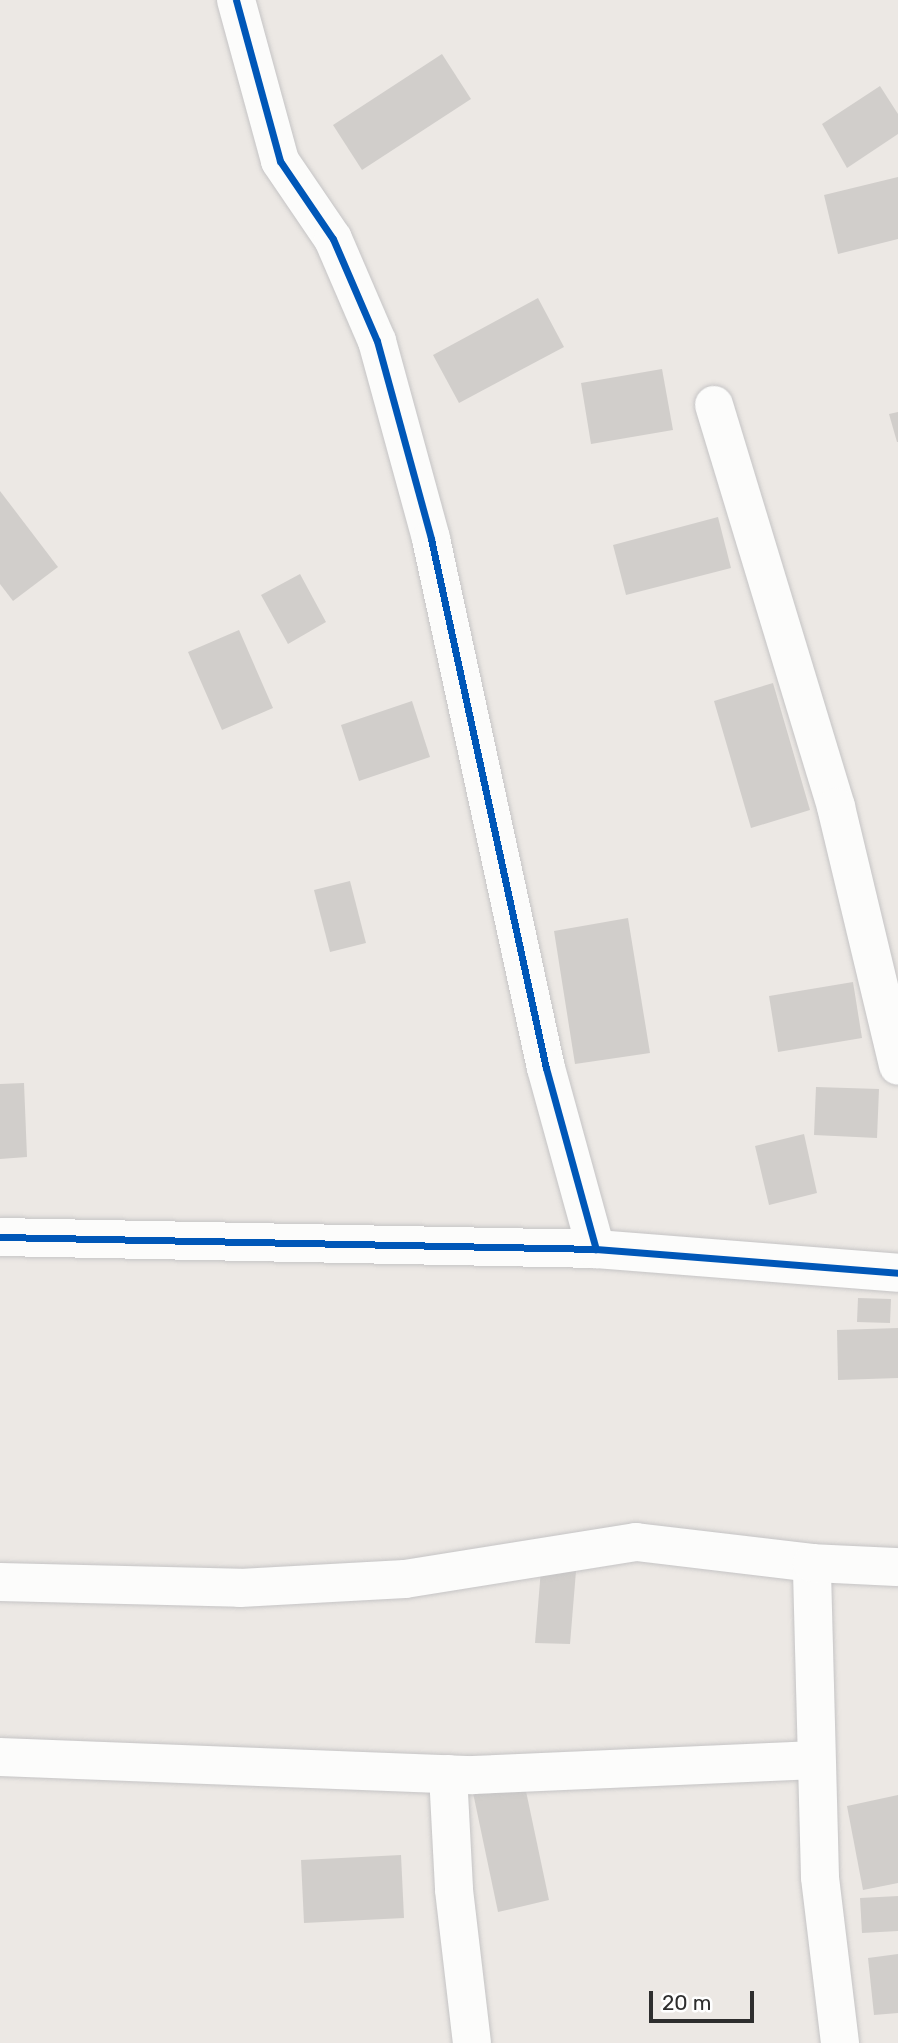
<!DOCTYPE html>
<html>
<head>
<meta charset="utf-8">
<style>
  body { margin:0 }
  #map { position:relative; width:898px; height:2043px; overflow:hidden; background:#ece8e4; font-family:Rubik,sans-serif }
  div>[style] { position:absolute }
  .building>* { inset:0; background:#d1cecb }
  .roads { filter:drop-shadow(0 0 2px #c5c4c5) drop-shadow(0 0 2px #c5c4c5) }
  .minor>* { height:38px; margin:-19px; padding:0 19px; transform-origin:19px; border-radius:19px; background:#fcfcfb }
  .cycleway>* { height:7px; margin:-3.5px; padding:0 3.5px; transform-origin:3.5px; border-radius:3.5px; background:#0057b8 }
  span { translate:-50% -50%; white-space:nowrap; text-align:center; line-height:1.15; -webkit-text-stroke:6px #fff; paint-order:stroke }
  .scale { position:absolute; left:649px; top:1991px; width:105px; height:32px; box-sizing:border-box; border:4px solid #2e2e2e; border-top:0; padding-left:9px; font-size:21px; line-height:24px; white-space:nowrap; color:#2e2e2e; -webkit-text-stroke:5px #fff; paint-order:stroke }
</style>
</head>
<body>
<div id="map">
  <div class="building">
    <div style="clip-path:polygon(442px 54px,471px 99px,362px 170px,333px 125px)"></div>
    <div style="clip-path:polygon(880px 86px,898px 114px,898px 134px,847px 168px,822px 124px)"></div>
    <div style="clip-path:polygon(898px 177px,898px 239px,838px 254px,824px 195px)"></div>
    <div style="clip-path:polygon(538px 298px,564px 347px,459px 403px,433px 355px)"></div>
    <div style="clip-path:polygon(662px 369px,673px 430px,591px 444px,581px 383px)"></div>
    <div style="clip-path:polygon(898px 412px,898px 442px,897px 442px,889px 414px)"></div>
    <div style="clip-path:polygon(0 491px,58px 567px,13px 601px,0 584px)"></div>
    <div style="clip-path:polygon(718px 517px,731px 568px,626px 595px,613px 545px)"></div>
    <div style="clip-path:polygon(300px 574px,326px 622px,288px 644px,261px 595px)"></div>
    <div style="clip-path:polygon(239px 630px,273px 708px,222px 730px,188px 652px)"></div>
    <div style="clip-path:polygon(773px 683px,810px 810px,751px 828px,714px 701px)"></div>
    <div style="clip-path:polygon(412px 701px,430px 757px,359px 781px,341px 725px)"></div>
    <div style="clip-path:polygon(350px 881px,366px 943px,330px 952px,314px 890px)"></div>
    <div style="clip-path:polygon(628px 918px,650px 1053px,575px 1064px,554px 931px)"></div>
    <div style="clip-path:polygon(853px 982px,862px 1038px,778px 1052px,769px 996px)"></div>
    <div style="clip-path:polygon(24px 1083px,27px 1157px,0 1159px,0 1084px)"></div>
    <div style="clip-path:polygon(816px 1087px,879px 1089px,877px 1138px,814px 1135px)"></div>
    <div style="clip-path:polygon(804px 1134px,817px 1193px,769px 1205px,755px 1146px)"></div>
    <div style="clip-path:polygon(858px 1298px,891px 1299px,890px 1323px,857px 1322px)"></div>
    <div style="clip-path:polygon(898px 1328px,898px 1378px,838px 1380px,837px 1330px)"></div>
    <div style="clip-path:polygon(541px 1569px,576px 1571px,570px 1644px,535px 1643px)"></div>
    <div style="clip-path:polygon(523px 1777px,549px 1900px,498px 1912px,472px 1788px)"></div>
    <div style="clip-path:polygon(898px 1795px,898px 1883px,863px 1890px,847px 1806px)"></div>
    <div style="clip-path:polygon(401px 1855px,404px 1918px,304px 1923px,301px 1860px)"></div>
    <div style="clip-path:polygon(898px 1896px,898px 1931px,862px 1933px,860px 1898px)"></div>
    <div style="clip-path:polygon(898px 1954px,898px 2013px,874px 2015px,868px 1958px)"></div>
  </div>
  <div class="roads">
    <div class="minor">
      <div style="left:236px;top:0;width:167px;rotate:74.7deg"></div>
      <div style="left:280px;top:161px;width:94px;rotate:55.8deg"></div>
      <div style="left:333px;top:239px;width:111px;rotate:66.7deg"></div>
      <div style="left:377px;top:341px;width:205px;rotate:74.7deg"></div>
      <div style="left:431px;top:539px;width:541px;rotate:77.74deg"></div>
      <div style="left:546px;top:1068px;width:188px;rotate:74.6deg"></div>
      <div style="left:714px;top:405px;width:420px;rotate:73.1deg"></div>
      <div style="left:836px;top:807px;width:266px;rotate:76.5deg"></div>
      <div style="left:0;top:1237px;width:596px;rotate:1.15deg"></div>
      <div style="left:596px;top:1249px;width:303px;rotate:4.5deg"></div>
      <div style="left:0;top:1582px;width:240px;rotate:1.4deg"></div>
      <div style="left:240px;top:1588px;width:165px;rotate:-3.1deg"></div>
      <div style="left:405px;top:1579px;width:234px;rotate:-9.1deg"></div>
      <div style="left:636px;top:1542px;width:177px;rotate:6.8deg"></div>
      <div style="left:0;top:1757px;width:473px;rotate:2.2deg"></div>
      <div style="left:473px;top:1775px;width:343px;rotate:-2.5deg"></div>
      <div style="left:448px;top:1774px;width:116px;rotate:87deg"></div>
      <div style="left:454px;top:1890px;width:154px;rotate:83.3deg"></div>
      <div style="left:840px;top:2043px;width:167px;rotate:-96.9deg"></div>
      <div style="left:820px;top:1877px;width:314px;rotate:-91.5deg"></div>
      <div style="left:812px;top:1563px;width:86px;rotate:2.7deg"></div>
    </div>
  </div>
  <div class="cycleway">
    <div style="left:236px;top:0;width:167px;rotate:74.7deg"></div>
    <div style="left:280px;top:161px;width:94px;rotate:55.8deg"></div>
    <div style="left:333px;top:239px;width:111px;rotate:66.7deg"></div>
    <div style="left:377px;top:341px;width:205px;rotate:74.7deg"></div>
    <div style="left:431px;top:539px;width:541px;rotate:77.74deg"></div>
    <div style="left:546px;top:1068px;width:188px;rotate:74.6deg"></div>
    <div style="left:0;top:1237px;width:596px;rotate:1.15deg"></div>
    <div style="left:596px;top:1249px;width:303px;rotate:4.5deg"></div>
  </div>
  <div class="scale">20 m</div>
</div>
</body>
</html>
